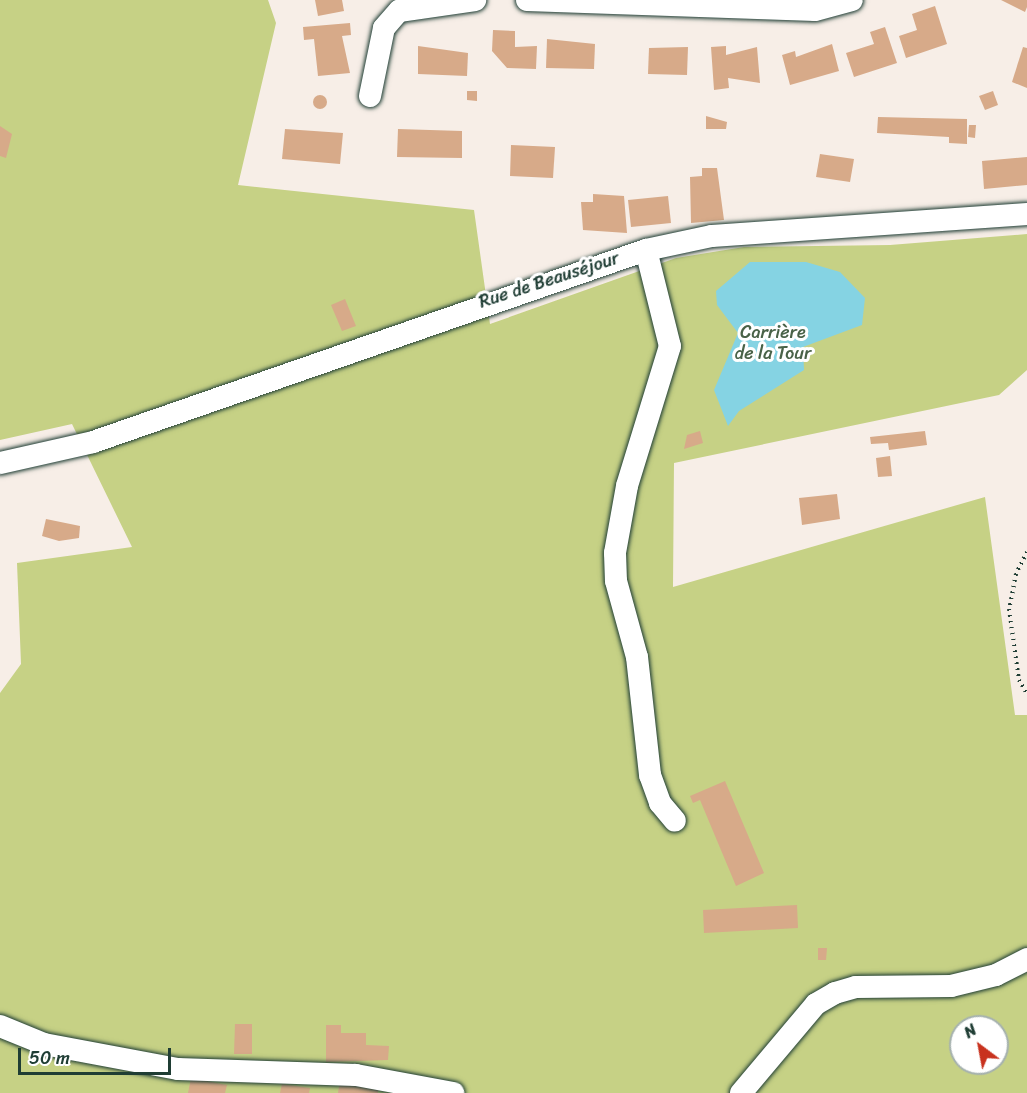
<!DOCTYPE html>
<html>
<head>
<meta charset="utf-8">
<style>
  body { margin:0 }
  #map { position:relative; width:1027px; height:1093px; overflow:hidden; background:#f7eee7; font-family:Sriracha,sans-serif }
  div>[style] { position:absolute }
  .green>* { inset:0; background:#c6d185 }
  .water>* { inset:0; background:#85d3e3 }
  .building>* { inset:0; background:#d7aa89 }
  .round { border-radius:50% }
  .path>* { height:4px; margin-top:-2px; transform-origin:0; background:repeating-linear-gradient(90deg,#1f3d34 0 1.5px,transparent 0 6px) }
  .roads { filter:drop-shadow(0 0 2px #1f3d34) drop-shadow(0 0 2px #1f3d34) }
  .minor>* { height:22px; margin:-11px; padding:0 11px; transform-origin:11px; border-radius:11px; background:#fff }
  span { translate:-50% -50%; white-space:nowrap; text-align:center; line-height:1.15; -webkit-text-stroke:6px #fff; paint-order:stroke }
  .street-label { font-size:18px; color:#1f3d34 }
  .park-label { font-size:18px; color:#496248 }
  .north { position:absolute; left:949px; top:1015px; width:60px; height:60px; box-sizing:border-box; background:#fff; border:2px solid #a5b1ae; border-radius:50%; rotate:328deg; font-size:16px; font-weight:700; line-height:24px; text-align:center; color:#1f3d34 }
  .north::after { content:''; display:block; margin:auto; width:21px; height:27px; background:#c8321e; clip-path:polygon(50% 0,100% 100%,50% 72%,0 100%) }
  .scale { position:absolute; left:18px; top:1048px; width:153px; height:27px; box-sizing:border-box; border:3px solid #1f3d34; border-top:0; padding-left:8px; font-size:18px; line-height:21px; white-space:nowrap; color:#1f3d34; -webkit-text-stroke:4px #fff; paint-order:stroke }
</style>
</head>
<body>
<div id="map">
  <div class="green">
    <div style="clip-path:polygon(evenodd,0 0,268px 0,276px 23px,238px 185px,474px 210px,490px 324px,676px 258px,744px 247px,890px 245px,1027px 234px,1027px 370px,999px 395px,674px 463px,673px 587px,985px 497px,1015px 715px,1027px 715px,1027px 1093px,0 1093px,0 693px,21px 664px,17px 563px,132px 547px,72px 424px,0 440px,0 0,961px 1027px,997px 1027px,997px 1063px,961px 1063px,961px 1027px)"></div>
  </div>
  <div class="water">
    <div style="clip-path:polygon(750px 262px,806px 262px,840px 272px,865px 298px,862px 325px,803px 347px,804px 370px,739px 411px,728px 426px,714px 390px,738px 333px,717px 305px,716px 291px)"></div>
  </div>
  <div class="building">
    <div style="clip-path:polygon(315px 0,342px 0,344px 11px,318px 16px)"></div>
    <div style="clip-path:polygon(1001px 0,1027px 0,1027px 7px,1025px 12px)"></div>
    <div style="clip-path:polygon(935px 6px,947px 44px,906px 58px,899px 36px,917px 30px,912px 14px)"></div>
    <div style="clip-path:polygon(350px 23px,351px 35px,342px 36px,350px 73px,318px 76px,314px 39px,304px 40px,303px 27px)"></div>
    <div style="clip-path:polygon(885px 27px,897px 63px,854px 77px,846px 53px,874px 44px,870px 32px)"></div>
    <div style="clip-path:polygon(493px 30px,515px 31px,515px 47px,537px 46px,536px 69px,507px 68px,492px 51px)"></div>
    <div style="clip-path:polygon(547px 39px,595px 44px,594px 69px,546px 68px)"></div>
    <div style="clip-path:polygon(832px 44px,839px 71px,790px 85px,782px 55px,795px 51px,796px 57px)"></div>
    <div style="clip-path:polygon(418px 46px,468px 53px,467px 76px,418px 74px)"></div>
    <div style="clip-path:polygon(726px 46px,726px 55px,757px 47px,760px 83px,728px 78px,729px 88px,714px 90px,711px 47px)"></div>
    <div style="clip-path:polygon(688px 47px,687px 75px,648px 74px,649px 48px)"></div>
    <div style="clip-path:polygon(1023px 47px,1027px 48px,1027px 88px,1012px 82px)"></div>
    <div style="clip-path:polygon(467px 91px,477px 91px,477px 101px,467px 100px)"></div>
    <div style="clip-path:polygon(993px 91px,998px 105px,985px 110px,979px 96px)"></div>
    <div class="round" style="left:313px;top:95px;width:14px;height:14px"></div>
    <div style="clip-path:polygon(706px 116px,727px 122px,726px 129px,706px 129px)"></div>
    <div style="clip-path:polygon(878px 117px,967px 119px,967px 144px,949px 143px,949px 137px,877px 133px)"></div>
    <div style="clip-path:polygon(969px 125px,976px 125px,975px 138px,968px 137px)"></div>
    <div style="clip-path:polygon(0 126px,12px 134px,6px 158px,0 156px)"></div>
    <div style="clip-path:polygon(285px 129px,343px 133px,340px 164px,282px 159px)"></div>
    <div style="clip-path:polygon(398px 129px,462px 131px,462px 158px,397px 157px)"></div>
    <div style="clip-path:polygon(511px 145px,555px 147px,553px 178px,510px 176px)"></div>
    <div style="clip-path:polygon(820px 154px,854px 159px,850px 182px,816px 177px)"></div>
    <div style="clip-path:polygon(1027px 157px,1027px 185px,984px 189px,982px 161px)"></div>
    <div style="clip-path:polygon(702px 168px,717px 168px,724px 220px,691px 223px,690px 177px,702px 176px)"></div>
    <div style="clip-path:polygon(593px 194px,624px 196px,627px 233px,583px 230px,581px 202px,593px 202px)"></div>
    <div style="clip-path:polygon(668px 196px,671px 223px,631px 227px,628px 200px)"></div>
    <div style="clip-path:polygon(345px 299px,356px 326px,342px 331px,331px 305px)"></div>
    <div style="clip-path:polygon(700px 431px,703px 443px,684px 449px,687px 435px)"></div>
    <div style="clip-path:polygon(925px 431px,927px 445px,889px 450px,888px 443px,871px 444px,870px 437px)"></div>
    <div style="clip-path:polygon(890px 456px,892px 476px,878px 477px,876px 458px)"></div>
    <div style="clip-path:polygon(837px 494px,840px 519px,802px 525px,799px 498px)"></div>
    <div style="clip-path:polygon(46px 519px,80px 526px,79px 538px,59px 541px,42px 536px)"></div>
    <div style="clip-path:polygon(725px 781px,764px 873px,736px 886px,700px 800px,693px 803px,690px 796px)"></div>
    <div style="clip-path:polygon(797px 905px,798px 928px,704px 933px,703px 910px)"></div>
    <div style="clip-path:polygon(818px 948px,827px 948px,826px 960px,818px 960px)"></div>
    <div style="clip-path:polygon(235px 1024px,252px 1024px,252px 1054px,234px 1054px)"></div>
    <div style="clip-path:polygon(326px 1025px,341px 1025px,341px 1033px,366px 1033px,366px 1045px,389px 1046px,388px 1060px,326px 1062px)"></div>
    <div style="clip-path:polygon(191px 1078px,227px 1085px,225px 1093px,188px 1093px)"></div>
    <div style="clip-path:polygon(340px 1080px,378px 1084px,378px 1093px,338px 1093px)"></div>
    <div style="clip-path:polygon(282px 1084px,310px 1088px,309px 1093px,280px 1093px)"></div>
  </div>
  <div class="path">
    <div style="left:1027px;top:552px;width:25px;rotate:117deg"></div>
    <div style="left:1016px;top:574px;width:36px;rotate:101deg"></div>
    <div style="left:1009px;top:609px;width:72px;rotate:82deg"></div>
    <div style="left:1019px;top:680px;width:16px;rotate:60deg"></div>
  </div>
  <div class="roads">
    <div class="minor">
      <div style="left:527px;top:0;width:288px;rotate:2deg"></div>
      <div style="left:815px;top:10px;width:38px;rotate:-15deg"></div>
      <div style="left:370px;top:96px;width:69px;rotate:-78.4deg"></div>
      <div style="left:384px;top:28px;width:23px;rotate:-49deg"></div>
      <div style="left:399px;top:11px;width:77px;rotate:-8.2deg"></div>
      <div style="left:646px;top:250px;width:99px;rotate:76deg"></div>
      <div style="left:670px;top:346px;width:146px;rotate:107.1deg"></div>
      <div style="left:627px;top:486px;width:68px;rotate:100.2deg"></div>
      <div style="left:615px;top:553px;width:28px;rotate:88deg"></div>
      <div style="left:616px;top:581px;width:79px;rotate:74.6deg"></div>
      <div style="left:637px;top:657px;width:119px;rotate:83.7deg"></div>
      <div style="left:650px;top:775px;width:30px;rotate:70deg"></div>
      <div style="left:660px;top:803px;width:23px;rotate:50deg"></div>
      <div style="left:0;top:463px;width:95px;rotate:-12.7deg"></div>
      <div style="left:93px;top:442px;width:585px;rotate:-19.15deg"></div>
      <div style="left:646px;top:250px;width:67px;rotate:-12deg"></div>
      <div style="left:712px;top:236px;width:316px;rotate:-4deg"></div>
      <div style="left:0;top:1026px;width:48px;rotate:22.2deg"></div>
      <div style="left:44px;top:1044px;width:136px;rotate:10.6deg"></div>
      <div style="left:178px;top:1069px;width:178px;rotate:1.9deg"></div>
      <div style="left:356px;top:1075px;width:99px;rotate:10.5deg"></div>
      <div style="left:741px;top:1093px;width:116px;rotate:-49.9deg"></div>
      <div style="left:816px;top:1004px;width:22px;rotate:-30deg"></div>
      <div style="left:835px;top:993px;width:22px;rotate:-16deg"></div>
      <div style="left:856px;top:987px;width:95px;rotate:-0.6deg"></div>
      <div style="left:951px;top:986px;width:46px;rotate:-13.7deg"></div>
      <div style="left:996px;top:975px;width:35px;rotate:-27deg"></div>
    </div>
  </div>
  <div class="street-label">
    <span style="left:549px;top:280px;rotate:-18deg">Rue de Beauséjour</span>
  </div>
  <div class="park-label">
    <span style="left:773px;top:343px">Carrière<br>de la Tour</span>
  </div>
  <div class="north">N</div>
  <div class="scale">50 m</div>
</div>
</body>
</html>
